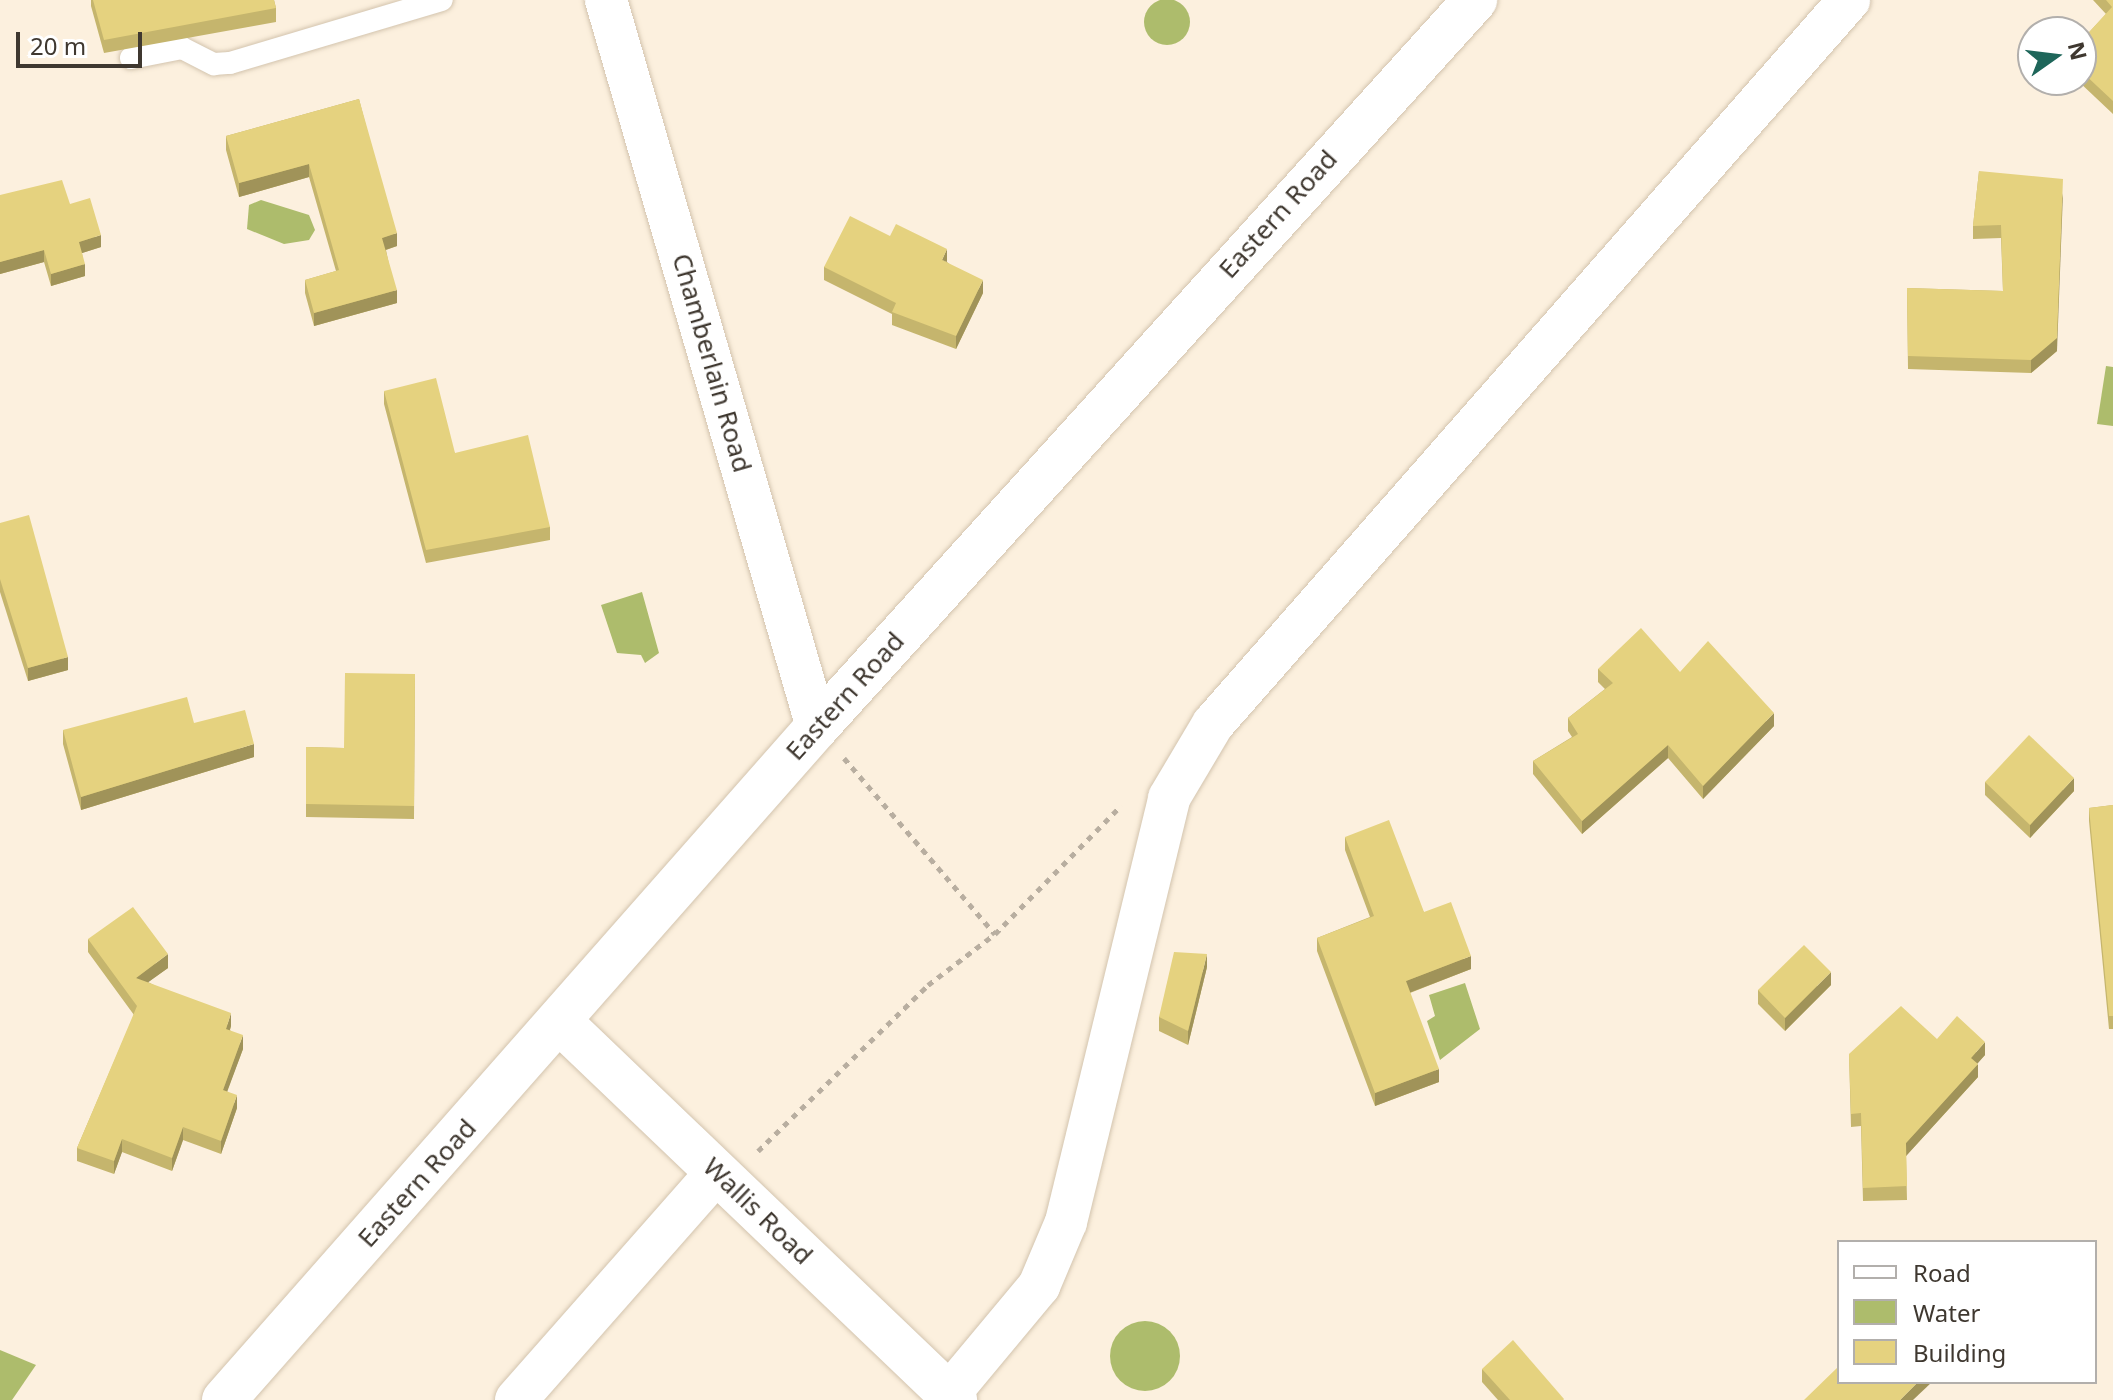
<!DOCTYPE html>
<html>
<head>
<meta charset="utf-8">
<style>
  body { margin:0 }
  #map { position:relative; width:2113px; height:1400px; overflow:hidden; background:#fcf0de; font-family:"Noto Sans",sans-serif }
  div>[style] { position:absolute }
  .water>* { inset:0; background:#adbc6c }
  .round { border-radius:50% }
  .path>* { height:5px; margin-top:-2.5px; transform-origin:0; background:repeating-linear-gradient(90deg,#b8aea0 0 6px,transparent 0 12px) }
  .roads { filter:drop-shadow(0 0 2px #d3c4ae) drop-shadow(0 0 2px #d3c4ae) }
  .service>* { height:22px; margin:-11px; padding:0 11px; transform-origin:11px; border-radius:11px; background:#fff }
  .minor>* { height:42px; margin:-21px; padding:0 21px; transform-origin:21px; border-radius:21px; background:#fff }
  .tertiary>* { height:44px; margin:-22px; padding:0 22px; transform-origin:22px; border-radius:22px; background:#fff }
  .primary>* { height:44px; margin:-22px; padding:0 22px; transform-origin:22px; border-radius:22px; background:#fff }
  .wall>* { inset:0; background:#c5b56d }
  .shaded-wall>* { inset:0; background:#a09359 }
  .building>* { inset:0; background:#e5d27f }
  span { translate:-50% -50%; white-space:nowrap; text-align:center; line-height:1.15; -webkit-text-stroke:6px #fff; paint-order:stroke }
  .street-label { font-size:26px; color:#3f3830 }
  .legend { position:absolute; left:1837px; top:1240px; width:260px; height:144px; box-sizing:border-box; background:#fff; border:2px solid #b2afac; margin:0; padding:10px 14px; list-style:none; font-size:24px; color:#3f3830 }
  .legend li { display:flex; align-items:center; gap:16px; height:40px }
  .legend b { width:40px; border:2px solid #b2afac }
  .north { position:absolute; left:2017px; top:16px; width:80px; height:80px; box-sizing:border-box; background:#fff; border:2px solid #b2afac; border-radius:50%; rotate:76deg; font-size:22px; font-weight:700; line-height:32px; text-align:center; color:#3f3830 }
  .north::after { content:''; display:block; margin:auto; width:28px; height:36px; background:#1e665a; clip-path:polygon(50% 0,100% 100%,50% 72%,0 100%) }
  .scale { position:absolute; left:16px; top:32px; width:126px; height:36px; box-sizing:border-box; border:4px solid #3f3830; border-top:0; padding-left:10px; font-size:24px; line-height:28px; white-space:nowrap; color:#3f3830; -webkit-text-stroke:6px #fff; paint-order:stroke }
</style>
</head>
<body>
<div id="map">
  <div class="water">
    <div class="round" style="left:1144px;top:-1px;width:46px;height:46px"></div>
    <div style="clip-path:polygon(261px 200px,309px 215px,315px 230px,309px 240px,284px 244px,247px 229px,249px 205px)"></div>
    <div style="clip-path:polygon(2106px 366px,2113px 367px,2113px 426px,2097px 424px)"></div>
    <div style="clip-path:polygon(642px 592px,659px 653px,645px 663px,641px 655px,617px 653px,601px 605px)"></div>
    <div style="clip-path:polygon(1465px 983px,1480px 1029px,1440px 1060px,1427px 1021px,1435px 1016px,1429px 995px)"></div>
    <div class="round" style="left:1110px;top:1321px;width:70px;height:70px"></div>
    <div style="clip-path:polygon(0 1350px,36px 1365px,12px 1400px,0 1400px)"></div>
  </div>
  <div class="path">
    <div style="left:844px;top:758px;width:232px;rotate:49.4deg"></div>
    <div style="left:758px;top:1151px;width:238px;rotate:-44.3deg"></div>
    <div style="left:928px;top:985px;width:84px;rotate:-37.3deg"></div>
    <div style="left:995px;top:934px;width:180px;rotate:-45.5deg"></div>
  </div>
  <div class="roads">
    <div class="service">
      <div style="left:131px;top:58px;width:52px;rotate:-11.1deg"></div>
      <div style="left:182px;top:48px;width:36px;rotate:27deg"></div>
      <div style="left:214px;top:64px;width:16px;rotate:-4deg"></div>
      <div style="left:230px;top:63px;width:221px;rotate:-16.6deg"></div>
    </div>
    <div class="minor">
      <div style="left:606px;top:0;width:757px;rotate:73.82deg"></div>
      <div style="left:949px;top:1394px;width:141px;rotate:-50.2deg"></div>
      <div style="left:1039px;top:1286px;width:69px;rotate:-67.1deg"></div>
      <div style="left:1066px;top:1222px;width:436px;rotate:-76.3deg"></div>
      <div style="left:1169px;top:798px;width:86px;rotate:-59.3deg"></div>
      <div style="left:1213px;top:724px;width:964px;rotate:-48.7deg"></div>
      <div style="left:516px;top:1400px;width:304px;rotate:-48.6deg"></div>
    </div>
    <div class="tertiary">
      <div style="left:560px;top:1022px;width:547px;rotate:43.74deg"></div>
    </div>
    <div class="primary">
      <div style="left:224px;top:1400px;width:897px;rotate:-48.62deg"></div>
      <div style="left:817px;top:727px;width:981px;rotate:-47.85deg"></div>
    </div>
  </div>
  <div class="wall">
    <div style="clip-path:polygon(91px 0,274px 0,276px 8px,276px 22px,104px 53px,91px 6px)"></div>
    <div style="clip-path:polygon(2093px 0,2113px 0,2113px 114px,2077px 80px,2081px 80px,2081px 41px,2106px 14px)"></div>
    <div style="clip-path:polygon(359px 99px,397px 246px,386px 250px,397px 303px,314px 326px,305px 293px,305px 280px,336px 271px,309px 177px,239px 197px,226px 150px,226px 136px)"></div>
    <div style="clip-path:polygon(1979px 171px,2057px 351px,2031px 373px,1908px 369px,1907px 288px,2003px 291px,2001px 238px,1973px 239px,1973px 226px)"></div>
    <div style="clip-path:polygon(0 195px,70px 204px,101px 247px,82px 253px,85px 276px,51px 286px,44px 262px,0 274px)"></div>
    <div style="clip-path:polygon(890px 236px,947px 262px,983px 293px,956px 349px,892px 325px,892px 314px,824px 280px,824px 267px)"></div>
    <div style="clip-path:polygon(384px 391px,455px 453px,550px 527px,550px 540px,426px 563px,384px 404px)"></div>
    <div style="clip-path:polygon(0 523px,68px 670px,28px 681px,0 592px)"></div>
    <div style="clip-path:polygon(1598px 669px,1680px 672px,1774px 726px,1703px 799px,1668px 758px,1582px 834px,1533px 774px,1533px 761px,1572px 737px,1568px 731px,1568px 718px,1605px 689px,1598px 682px)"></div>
    <div style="clip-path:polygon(415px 674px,414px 819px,306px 817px,306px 747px,344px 748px)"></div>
    <div style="clip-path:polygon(194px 723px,254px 757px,81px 810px,63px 744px,63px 730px)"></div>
    <div style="clip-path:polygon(1985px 782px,2074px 791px,2030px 838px,1985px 795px)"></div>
    <div style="clip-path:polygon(2113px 805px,2113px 1029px,2109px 1029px,2089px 821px,2089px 808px)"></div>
    <div style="clip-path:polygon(1345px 837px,1424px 912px,1471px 969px,1410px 993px,1439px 1082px,1375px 1106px,1317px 951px,1317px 938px,1370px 917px,1345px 850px)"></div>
    <div style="clip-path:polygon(88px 939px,168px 968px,148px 982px,231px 1026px,230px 1030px,243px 1049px,227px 1091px,237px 1108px,221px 1154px,183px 1140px,172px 1171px,122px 1152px,114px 1174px,77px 1161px,77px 1148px,134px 1015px,88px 952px)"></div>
    <div style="clip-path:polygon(1207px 967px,1188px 1045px,1159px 1031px,1159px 1017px)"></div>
    <div style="clip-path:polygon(1831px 985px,1785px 1031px,1758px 1004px,1758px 990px)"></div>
    <div style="clip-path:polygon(1937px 1039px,1985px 1055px,1977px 1063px,1978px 1077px,1906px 1156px,1907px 1200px,1863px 1201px,1861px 1126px,1851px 1127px,1849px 1054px)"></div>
    <div style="clip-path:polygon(1482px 1369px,1564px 1400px,1498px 1400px,1482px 1382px)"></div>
  </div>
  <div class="shaded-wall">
    <div style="clip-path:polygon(309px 164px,309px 177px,239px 197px,239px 183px)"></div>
    <div style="clip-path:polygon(2063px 193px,2057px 351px,2031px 373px,2031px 360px)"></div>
    <div style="clip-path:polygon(397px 233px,397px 246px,382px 251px,382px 238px)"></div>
    <div style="clip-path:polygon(101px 235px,101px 247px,79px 254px,79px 242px)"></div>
    <div style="clip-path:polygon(947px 249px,947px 262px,942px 260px)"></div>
    <div style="clip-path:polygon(44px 250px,44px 262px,0 274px,0 262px)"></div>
    <div style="clip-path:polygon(85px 264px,85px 276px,51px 286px,51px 274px)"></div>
    <div style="clip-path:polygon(983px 280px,983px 293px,956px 349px,956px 336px)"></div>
    <div style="clip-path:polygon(397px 290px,397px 303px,314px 326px,314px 313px)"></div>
    <div style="clip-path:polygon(68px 657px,68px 670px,28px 681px,28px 668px)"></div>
    <div style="clip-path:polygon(1774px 713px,1774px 726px,1703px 799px,1703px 786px)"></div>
    <div style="clip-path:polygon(254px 744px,254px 757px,81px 810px,81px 797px)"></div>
    <div style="clip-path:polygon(1668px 745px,1668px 758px,1582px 834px,1582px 821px)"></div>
    <div style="clip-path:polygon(2074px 778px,2074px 791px,2030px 838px,2030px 825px)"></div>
    <div style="clip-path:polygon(168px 954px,168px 968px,136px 991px,136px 978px)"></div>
    <div style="clip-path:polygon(1207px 954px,1207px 967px,1188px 1045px,1188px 1031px)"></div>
    <div style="clip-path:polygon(1471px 956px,1471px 969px,1406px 994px,1406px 981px)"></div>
    <div style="clip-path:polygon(1831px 972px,1831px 985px,1785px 1031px,1785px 1018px)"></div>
    <div style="clip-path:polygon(231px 1013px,231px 1026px,226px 1042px,226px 1029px)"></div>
    <div style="clip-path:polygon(243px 1035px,243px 1049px,223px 1103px,223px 1090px)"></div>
    <div style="clip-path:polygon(1985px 1042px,1985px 1055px,1971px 1071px,1971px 1058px)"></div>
    <div style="clip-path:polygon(1978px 1064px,1978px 1077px,1906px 1156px,1906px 1143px)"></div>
    <div style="clip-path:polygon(1439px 1069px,1439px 1082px,1375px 1106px,1375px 1093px)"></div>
    <div style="clip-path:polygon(237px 1095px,237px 1108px,221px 1154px,221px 1141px)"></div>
    <div style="clip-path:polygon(183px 1127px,183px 1140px,172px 1171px,172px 1158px)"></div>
    <div style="clip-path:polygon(122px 1139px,122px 1152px,114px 1174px,114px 1161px)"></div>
    <div style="clip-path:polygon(1918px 1382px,1932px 1382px,1913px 1400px,1900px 1400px)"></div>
  </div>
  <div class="building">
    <div style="clip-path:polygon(93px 0,274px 0,276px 8px,104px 40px)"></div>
    <div style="clip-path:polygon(2106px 0,2113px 0,2113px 101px,2081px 71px,2081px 41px,2112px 7px)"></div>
    <div style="clip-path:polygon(359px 99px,397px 233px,382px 238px,397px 290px,314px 313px,305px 280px,339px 270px,309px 164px,239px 183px,226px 136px)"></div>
    <div style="clip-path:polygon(1979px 171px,2063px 179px,2057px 338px,2031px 360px,1908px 356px,1907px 288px,2003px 291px,2001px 225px,1973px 226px)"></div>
    <div style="clip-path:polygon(62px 180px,70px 204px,90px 198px,101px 235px,79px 242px,85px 264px,51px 274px,44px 250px,0 262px,0 195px)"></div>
    <div style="clip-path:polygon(850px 216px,890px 236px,896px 224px,947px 249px,942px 260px,983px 280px,956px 336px,892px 312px,896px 303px,824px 267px)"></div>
    <div style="clip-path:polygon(436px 378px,455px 453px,528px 435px,550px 527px,426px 550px,384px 391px)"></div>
    <div style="clip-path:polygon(29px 515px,68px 657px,28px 668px,0 579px,0 523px)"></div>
    <div style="clip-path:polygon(1641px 628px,1680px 672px,1708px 641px,1774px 713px,1703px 786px,1668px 745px,1582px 821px,1533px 761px,1578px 734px,1568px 718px,1613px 683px,1598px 669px)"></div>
    <div style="clip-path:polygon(345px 673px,415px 674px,414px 806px,306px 804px,306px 747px,344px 748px)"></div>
    <div style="clip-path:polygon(187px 697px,194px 723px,245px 710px,254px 744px,81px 797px,63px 730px)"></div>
    <div style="clip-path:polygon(2029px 735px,2074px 778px,2030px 825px,1985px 782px)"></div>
    <div style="clip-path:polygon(2113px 805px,2113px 1016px,2109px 1016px,2089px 808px)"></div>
    <div style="clip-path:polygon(1389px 820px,1424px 912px,1451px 902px,1471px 956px,1406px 981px,1439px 1069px,1375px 1093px,1317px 938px,1374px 916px,1345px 837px)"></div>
    <div style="clip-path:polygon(133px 907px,168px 954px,136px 978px,231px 1013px,226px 1029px,243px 1035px,223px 1090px,237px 1095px,221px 1141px,183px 1127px,172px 1158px,122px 1139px,114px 1161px,77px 1148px,137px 1006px,88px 939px)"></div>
    <div style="clip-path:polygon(1804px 945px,1831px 972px,1785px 1018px,1758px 990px)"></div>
    <div style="clip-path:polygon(1174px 952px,1207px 954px,1188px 1031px,1159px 1017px)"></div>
    <div style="clip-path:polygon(1901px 1006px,1937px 1039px,1957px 1016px,1985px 1042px,1971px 1058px,1978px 1064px,1906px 1143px,1907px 1186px,1863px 1188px,1861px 1113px,1851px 1114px,1849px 1054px)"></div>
    <div style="clip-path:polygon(1513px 1340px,1564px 1399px,1563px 1400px,1510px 1400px,1482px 1369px)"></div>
    <div style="clip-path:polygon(1839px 1366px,1839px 1382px,1918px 1382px,1900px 1400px,1804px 1400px)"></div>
  </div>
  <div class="street-label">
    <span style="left:1278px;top:214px;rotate:-48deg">Eastern Road</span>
    <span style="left:712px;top:363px;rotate:74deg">Chamberlain Road</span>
    <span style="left:845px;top:696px;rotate:-48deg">Eastern Road</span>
    <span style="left:417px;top:1183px;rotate:-48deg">Eastern Road</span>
    <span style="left:758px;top:1211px;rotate:44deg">Wallis Road</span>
  </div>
  <ul class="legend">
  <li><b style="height:10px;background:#fff"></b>Road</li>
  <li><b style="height:22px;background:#adbc6c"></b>Water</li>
  <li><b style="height:22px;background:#e5d27f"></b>Building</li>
  </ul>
  <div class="north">N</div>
  <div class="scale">20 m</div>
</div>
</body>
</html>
